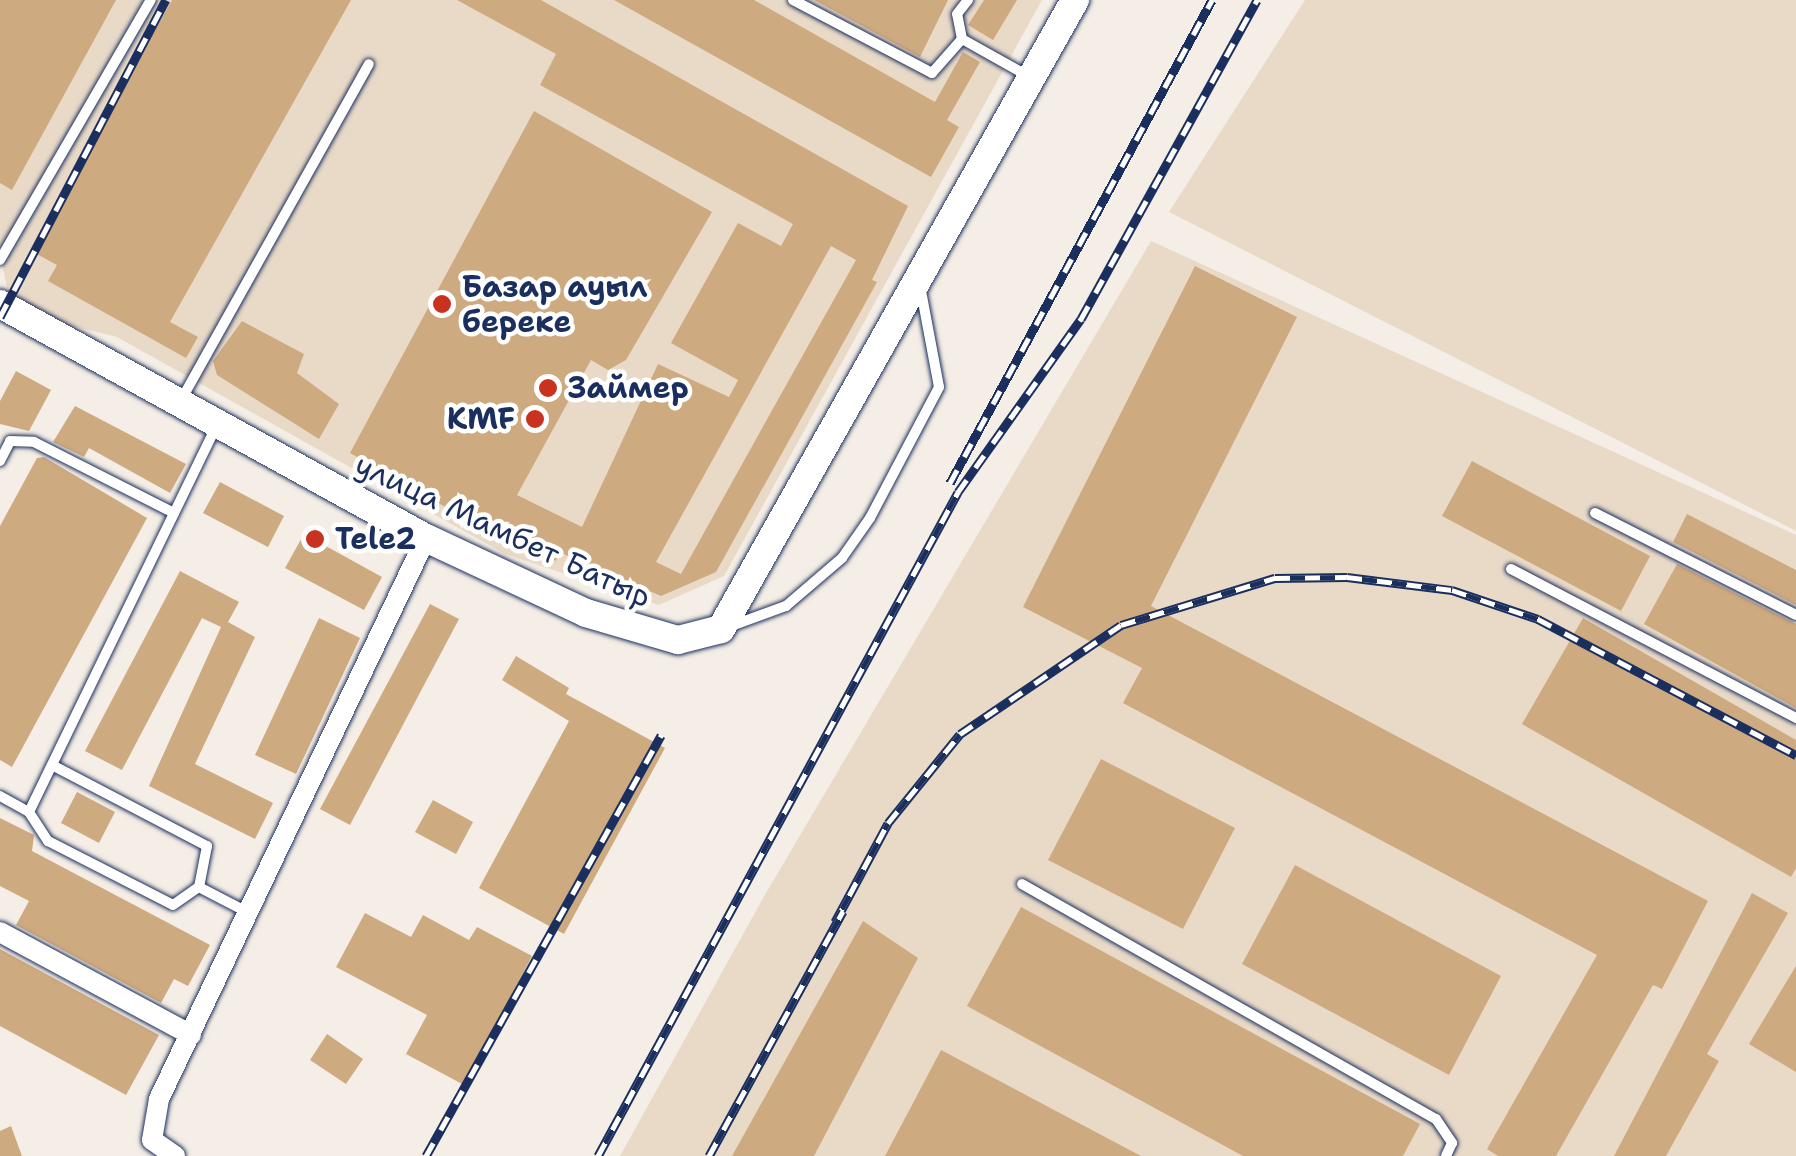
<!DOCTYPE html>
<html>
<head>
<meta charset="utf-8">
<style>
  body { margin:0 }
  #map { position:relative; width:1796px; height:1156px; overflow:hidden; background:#f5eee6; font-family:"Shantell Sans",sans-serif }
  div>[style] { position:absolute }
  .built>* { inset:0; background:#e9dac8 }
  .building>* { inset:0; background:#ceaa81 }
  .roads { filter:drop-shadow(0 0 2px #1b2f5e) drop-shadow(0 0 2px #1b2f5e) }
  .service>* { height:10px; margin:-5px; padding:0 5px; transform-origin:5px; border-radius:5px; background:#fff }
  .minor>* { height:20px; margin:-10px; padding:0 10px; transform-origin:10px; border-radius:10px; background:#fff }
  .secondary>* { height:28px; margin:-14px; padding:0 14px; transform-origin:14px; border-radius:14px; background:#fff }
  .rail>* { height:9px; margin-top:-4.5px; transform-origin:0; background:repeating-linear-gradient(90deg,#fff 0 15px,#1b2f5e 0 30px); box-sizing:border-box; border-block:2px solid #1b2f5e }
  .dots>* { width:28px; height:28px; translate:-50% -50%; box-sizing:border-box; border:5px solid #fff; border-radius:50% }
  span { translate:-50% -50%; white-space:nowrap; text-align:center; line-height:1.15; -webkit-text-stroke:9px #fff; paint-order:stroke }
  .poi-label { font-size:30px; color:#1b2f5e; font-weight:700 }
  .left { translate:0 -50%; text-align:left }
  .right { translate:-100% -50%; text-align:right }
  .street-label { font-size:30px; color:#1b2f5e }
</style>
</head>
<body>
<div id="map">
  <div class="built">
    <div style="clip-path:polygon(0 0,1042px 0,724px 576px,659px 605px,505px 554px,117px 337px,12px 311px,0 254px)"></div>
    <div style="clip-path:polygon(1305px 0,1796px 0,1796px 531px,1169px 212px)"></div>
    <div style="clip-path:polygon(1151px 241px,1796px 535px,1796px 1156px,620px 1156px,766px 893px)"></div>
  </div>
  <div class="building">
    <div style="clip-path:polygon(0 0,116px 0,12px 190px,0 183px)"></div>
    <div style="clip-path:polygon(172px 0,351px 0,170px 322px,198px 337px,186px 358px,48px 281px,57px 265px,31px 251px)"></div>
    <div style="clip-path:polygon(evenodd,457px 0,541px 0,908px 206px,872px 280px,877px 282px,716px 572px,661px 596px,559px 552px,556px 561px,533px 549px,530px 555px,350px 453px,534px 111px,712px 212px,626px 360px,608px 370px,591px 360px,517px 495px,582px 527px,658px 364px,729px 397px,738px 380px,671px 343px,738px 223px,781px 246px,793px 224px,540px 85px,556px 54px,457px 0,831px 246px,856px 260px,775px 405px,681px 574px,656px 562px,831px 246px)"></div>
    <div style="clip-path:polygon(614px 0,754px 0,935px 102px,963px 52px,980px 62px,947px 120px,959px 127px,931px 177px)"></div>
    <div style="clip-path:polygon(814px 0,948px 0,920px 57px)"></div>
    <div style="clip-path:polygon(984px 0,1017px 0,993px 40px,968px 25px)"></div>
    <div style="clip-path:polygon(1195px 266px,1297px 317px,1151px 606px,1708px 901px,1662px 989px,1653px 985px,1556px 1156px,1498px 1156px,1487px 1149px,1597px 955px,1123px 703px,1142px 668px,1023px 607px)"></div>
    <div style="clip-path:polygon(242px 321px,304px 354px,297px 373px,339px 404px,319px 439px,217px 375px,213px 361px)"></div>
    <div style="clip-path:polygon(16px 371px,51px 390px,29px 431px,0 424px,0 401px)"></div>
    <div style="clip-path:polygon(75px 406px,186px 464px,170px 493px,89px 448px,84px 457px,53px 442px)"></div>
    <div style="clip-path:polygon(44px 457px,147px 518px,12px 767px,0 760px,0 526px,37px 458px)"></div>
    <div style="clip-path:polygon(1472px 461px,1650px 556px,1621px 611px,1442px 516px)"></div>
    <div style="clip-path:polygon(220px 482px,284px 516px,268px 547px,203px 513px)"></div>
    <div style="clip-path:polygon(1687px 514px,1796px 570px,1796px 605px,1673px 542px)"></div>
    <div style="clip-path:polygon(304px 534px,382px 577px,364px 610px,285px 568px)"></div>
    <div style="clip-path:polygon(1677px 564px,1796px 624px,1796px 708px,1644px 624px)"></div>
    <div style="clip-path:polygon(180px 571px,239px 602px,228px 622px,255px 637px,195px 764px,273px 803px,255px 839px,149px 786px,221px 627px,202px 618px,122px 770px,85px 751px)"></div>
    <div style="clip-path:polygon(430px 604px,459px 619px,350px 825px,320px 809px)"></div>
    <div style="clip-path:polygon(319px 618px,360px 638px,296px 774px,255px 755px)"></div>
    <div style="clip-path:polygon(1583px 618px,1796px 740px,1796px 868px,1791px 877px,1522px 724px)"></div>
    <div style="clip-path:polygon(516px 656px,569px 688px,566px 694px,665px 748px,564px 934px,479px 888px,569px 721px,502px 680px)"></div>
    <div style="clip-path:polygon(1101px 759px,1235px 828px,1183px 929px,1048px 860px)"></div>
    <div style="clip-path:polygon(77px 792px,115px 812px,99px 843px,61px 823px)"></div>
    <div style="clip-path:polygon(433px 800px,473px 822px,456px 854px,415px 832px)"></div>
    <div style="clip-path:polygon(0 818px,34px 835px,32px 851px,210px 945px,188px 986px,174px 979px,161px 1003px,16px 925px,29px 901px,0 886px)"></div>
    <div style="clip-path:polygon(1295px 865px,1501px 976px,1449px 1075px,1242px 964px)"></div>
    <div style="clip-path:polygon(1752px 893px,1788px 913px,1707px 1054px,1719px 1061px,1666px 1156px,1614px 1156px)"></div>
    <div style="clip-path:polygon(1021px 907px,1420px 1124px,1403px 1156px,1243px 1156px,967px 1006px)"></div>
    <div style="clip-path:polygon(365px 913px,411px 937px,423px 915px,469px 940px,477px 927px,532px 956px,464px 1085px,406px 1054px,427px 1015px,336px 967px)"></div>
    <div style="clip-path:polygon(863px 921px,918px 958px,814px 1156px,732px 1156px)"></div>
    <div style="clip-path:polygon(0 949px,159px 1035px,126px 1095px,0 1026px)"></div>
    <div style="clip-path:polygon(1796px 966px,1796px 1072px,1749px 1044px)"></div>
    <div style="clip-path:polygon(327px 1034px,363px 1059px,346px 1084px,310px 1060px)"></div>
    <div style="clip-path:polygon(941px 1050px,1141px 1156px,885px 1156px)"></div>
    <div style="clip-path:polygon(11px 1126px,22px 1156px,0 1156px,0 1131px)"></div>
  </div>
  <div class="roads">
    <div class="service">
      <div style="left:793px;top:0;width:157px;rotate:27.7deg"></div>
      <div style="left:932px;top:73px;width:45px;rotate:-48.6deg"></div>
      <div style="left:962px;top:39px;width:25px;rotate:-101deg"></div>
      <div style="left:957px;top:14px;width:18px;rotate:-52deg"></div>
      <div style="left:962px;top:39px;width:76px;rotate:29.3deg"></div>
      <div style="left:0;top:260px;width:301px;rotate:-59.9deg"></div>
      <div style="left:180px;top:402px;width:387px;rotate:-60.8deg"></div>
      <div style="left:0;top:461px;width:22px;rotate:-63deg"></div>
      <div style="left:10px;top:441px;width:24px;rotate:2deg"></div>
      <div style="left:34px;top:442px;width:157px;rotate:26.9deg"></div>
      <div style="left:1595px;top:513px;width:225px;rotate:26.9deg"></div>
      <div style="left:1511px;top:569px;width:322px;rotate:27.6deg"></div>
      <div style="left:731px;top:626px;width:59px;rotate:-20deg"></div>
      <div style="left:786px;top:606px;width:74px;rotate:-40.6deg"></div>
      <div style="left:842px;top:558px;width:49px;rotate:-55deg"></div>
      <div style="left:870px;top:518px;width:148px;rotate:-62.2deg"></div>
      <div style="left:939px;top:387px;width:104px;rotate:-100.6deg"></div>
      <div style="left:52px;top:765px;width:175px;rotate:27.6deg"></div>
      <div style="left:207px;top:846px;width:42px;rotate:101deg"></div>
      <div style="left:0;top:796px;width:33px;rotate:29deg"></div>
      <div style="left:29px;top:812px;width:430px;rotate:-64.1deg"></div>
      <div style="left:29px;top:812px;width:35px;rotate:57deg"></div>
      <div style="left:48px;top:841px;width:140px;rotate:27.1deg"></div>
      <div style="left:173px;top:905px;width:32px;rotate:-35deg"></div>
      <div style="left:199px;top:887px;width:54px;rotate:27.5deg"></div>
      <div style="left:1022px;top:884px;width:476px;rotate:29.6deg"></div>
      <div style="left:1436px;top:1119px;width:29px;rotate:56deg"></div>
      <div style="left:1452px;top:1143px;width:14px;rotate:115deg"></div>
    </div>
    <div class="minor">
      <div style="left:0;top:932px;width:217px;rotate:28.3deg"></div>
      <div style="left:175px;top:1156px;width:28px;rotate:-145deg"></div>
      <div style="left:152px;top:1140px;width:42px;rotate:-80.3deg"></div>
      <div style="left:159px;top:1099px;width:621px;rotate:-64.55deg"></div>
    </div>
    <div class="secondary">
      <div style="left:0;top:304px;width:486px;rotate:28.8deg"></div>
      <div style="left:426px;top:538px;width:177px;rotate:25.1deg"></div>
      <div style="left:586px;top:613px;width:96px;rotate:16.4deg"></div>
      <div style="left:678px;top:640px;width:44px;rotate:-14.3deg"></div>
      <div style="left:721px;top:629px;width:722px;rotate:-60.63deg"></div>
    </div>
  </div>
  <div class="rail">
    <div style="left:0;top:317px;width:358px;rotate:-62.4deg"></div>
    <div style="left:950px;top:483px;width:549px;rotate:-61.52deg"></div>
    <div style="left:835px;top:922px;width:112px;rotate:-61.8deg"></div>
    <div style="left:888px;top:823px;width:114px;rotate:-51deg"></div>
    <div style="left:960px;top:734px;width:194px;rotate:-34.1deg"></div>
    <div style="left:1121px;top:625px;width:161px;rotate:-17deg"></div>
    <div style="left:1275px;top:578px;width:72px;rotate:-0.8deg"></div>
    <div style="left:1347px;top:577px;width:106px;rotate:7.1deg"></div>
    <div style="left:1452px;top:590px;width:91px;rotate:18.6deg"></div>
    <div style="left:1538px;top:619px;width:292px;rotate:27.8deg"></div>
    <div style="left:426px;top:1156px;width:482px;rotate:-60.8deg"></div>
    <div style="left:598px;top:1156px;width:755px;rotate:-61.53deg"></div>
    <div style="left:958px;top:492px;width:212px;rotate:-54.6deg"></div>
    <div style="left:1081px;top:319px;width:364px;rotate:-61.1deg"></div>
    <div style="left:709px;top:1156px;width:279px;rotate:-61.3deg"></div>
  </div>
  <div class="dots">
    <div style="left:442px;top:304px;background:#c8321e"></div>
    <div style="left:548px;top:388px;background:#c8321e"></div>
    <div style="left:535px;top:419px;background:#c8321e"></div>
    <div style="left:315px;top:539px;background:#c8321e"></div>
  </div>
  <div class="poi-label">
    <span class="left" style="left:462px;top:304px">Базар ауыл<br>береке</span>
    <span class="left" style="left:568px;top:388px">Займер</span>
    <span class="right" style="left:515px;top:419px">KMF</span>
    <span class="left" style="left:335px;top:539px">Tele2</span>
  </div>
  <div class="street-label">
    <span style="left:503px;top:531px;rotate:25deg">улица Мамбет Батыр</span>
  </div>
</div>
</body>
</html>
